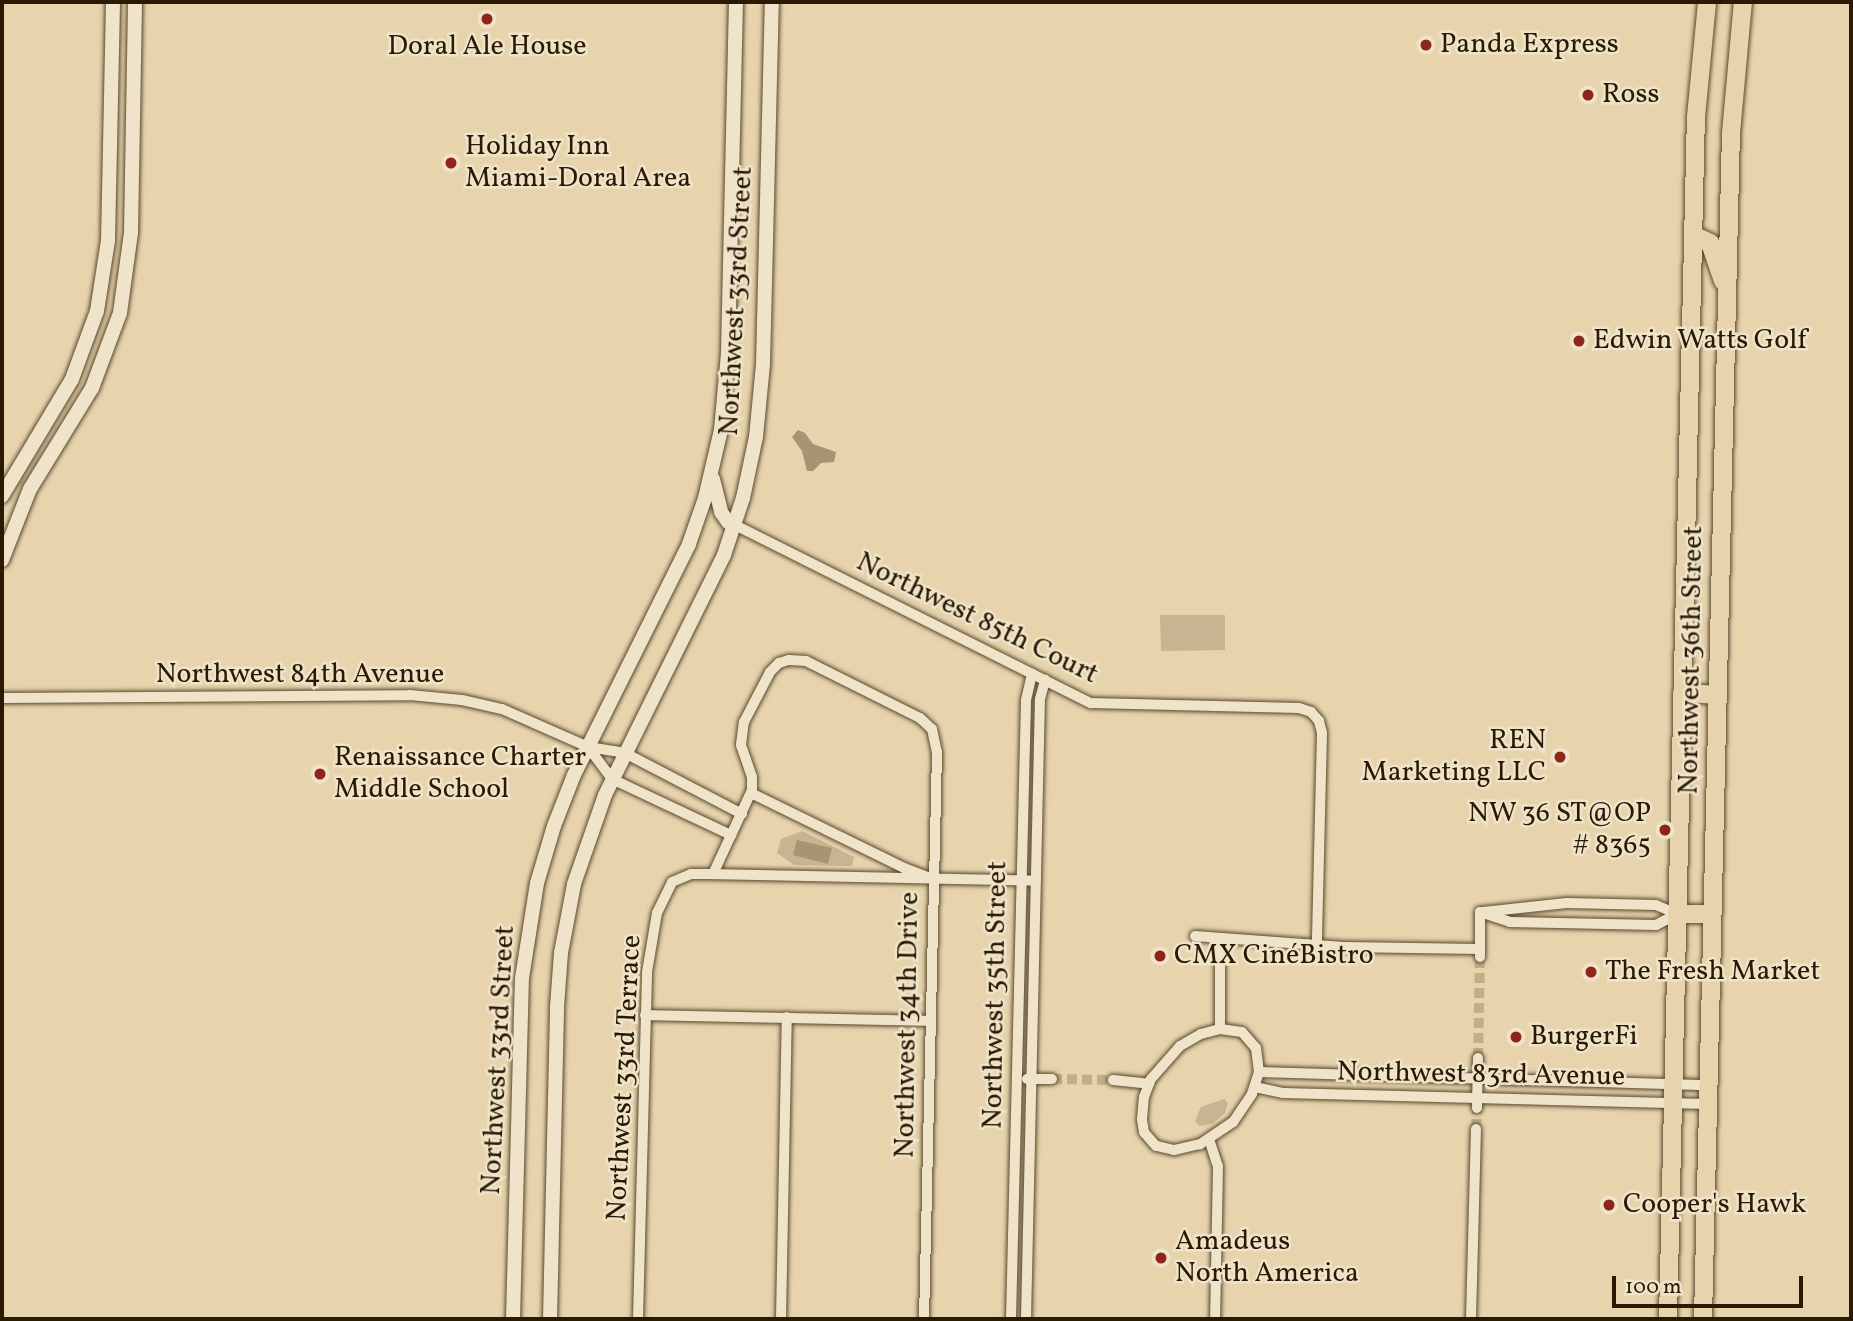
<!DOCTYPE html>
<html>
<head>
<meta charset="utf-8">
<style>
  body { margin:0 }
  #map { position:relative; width:1853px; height:1321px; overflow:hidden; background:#e7d4ad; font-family:Vollkorn,serif }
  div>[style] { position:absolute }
  .green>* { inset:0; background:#c7b490 }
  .water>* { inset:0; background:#a79473 }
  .minor-tunnel>* { height:10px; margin-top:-5px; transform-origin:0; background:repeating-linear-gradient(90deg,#c1af8b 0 10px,transparent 0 15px) }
  .roads { filter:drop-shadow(0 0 2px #59482e) drop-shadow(0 0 2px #59482e) }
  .minor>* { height:10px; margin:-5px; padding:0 5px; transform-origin:5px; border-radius:5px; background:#efe3ca }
  .tertiary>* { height:14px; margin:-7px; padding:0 7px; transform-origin:7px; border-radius:7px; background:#efe3ca }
  .primary>* { height:18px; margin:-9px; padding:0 9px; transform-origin:9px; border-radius:9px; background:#e7d4ad }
  .dots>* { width:19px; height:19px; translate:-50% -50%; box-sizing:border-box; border:4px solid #efe3ca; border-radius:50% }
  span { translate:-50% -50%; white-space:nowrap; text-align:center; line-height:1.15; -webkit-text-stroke:5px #efe3ca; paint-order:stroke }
  .poi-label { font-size:28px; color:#2a1903 }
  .left { translate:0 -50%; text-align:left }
  .right { translate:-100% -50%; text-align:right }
  .street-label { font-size:28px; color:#2a1903 }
  .frame { position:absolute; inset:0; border:4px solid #2a1903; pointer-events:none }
  .scale { position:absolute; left:1612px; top:1276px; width:191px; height:32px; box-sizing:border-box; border:4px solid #2a1903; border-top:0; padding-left:9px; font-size:21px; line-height:24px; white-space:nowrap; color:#2a1903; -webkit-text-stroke:5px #efe3ca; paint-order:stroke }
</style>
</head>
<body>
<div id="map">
  <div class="green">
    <div style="clip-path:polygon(1160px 615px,1225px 615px,1225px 650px,1161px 651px)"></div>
    <div style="clip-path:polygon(802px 831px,854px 857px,852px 866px,794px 865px,777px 853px,781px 839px)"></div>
    <div style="clip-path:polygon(1224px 1099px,1228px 1103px,1225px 1113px,1212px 1124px,1199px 1126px,1195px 1121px,1201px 1107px)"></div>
  </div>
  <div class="water">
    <div style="clip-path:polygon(798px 430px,805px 433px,813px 444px,836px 452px,834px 462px,821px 463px,813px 471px,807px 471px,802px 451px,792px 437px)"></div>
    <div style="clip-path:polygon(797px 840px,832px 848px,828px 864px,793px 855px)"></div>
  </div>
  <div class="minor-tunnel">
    <div style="left:1478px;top:1058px;width:101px;rotate:-88.9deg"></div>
    <div style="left:1052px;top:1079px;width:61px;rotate:0.9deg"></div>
    <div style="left:1476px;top:1129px;width:21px;rotate:-87deg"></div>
  </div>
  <div class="roads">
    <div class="minor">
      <div style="left:735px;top:525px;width:398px;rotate:26.6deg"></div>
      <div style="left:1091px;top:703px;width:208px;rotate:1.4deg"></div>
      <div style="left:1299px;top:708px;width:13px;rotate:18deg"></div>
      <div style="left:1311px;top:712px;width:12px;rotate:48deg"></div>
      <div style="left:1319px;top:721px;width:12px;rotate:76deg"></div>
      <div style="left:1322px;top:733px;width:210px;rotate:91.4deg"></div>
      <div style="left:2px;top:698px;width:408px;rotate:-0.4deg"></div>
      <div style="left:410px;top:695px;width:52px;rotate:5.5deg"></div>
      <div style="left:462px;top:700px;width:41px;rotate:12.7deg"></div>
      <div style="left:502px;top:709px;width:94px;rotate:23.8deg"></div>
      <div style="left:588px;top:747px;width:37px;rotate:9deg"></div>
      <div style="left:625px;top:753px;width:132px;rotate:27.5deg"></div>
      <div style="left:588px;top:747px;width:40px;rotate:53deg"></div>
      <div style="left:612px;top:779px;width:132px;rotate:25.2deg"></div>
      <div style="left:751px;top:793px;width:170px;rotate:26.1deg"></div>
      <div style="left:904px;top:868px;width:25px;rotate:21deg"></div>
      <div style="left:713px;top:874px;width:93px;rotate:-65.1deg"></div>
      <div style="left:752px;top:790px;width:13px;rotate:-90deg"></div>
      <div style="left:752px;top:777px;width:34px;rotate:-109deg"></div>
      <div style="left:741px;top:745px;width:23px;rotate:-83deg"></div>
      <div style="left:744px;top:722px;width:56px;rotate:-62.5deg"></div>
      <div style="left:770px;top:672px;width:13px;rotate:-45deg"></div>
      <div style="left:779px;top:663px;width:10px;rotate:-17deg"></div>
      <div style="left:789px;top:660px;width:17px;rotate:3deg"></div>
      <div style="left:806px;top:661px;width:127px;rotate:26.6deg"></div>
      <div style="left:920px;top:718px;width:16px;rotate:43deg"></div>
      <div style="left:932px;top:729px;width:24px;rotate:78deg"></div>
      <div style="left:937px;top:752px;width:567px;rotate:91.31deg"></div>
      <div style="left:1480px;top:912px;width:32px;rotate:18deg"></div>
      <div style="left:1510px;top:922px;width:146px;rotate:1.2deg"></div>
      <div style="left:1656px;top:925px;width:24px;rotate:-28deg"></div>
      <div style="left:1483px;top:912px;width:84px;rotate:-6.1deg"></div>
      <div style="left:1567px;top:903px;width:89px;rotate:1.3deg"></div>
      <div style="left:1656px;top:905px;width:23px;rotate:23deg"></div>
      <div style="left:1195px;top:936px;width:149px;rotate:4.2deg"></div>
      <div style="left:1344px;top:947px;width:136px;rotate:0.8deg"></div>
      <div style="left:1480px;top:957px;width:45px;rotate:-90deg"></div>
      <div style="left:645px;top:1015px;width:286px;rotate:1.2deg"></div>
      <div style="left:1220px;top:1029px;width:22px;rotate:8deg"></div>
      <div style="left:1242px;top:1032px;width:21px;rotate:49deg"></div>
      <div style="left:1256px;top:1048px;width:24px;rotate:83deg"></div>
      <div style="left:1259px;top:1072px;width:23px;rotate:108deg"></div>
      <div style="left:1252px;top:1094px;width:34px;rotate:124deg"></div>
      <div style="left:1233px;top:1122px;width:40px;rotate:146deg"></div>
      <div style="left:1200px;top:1144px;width:27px;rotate:167deg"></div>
      <div style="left:1174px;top:1150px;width:18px;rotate:-167deg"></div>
      <div style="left:1156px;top:1146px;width:18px;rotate:-131deg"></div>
      <div style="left:1144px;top:1132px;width:13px;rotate:-99deg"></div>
      <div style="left:1142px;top:1119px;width:22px;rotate:-85deg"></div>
      <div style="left:1144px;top:1097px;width:19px;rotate:-69deg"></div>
      <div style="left:1151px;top:1079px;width:44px;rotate:-48.7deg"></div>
      <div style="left:1180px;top:1046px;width:24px;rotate:-30deg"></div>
      <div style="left:1201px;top:1034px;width:20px;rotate:-15deg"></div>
      <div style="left:1220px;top:1029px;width:91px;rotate:-90deg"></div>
      <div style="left:1259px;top:1072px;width:449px;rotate:1.7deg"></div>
      <div style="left:1027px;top:1079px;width:25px"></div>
      <div style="left:1113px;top:1080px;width:36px;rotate:6deg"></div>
      <div style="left:1255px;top:1087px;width:29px;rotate:12deg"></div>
      <div style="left:1283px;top:1093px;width:424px;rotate:1.5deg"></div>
      <div style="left:1477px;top:1108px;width:50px;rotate:-88.9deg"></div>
      <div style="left:1209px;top:1139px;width:28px;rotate:72deg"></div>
      <div style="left:1218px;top:1166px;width:153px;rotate:91.1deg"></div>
      <div style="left:638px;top:1319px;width:347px;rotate:-88.5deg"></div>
      <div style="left:647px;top:972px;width:60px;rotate:-80.4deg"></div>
      <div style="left:657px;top:913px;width:34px;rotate:-64deg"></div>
      <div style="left:672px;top:882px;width:21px;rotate:-23deg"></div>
      <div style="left:691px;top:874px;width:22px"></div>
      <div style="left:713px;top:874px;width:323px;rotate:1.2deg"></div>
      <div style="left:781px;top:1319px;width:302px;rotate:-88.9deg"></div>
      <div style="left:1011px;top:1319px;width:619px;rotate:-88.61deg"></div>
      <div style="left:1026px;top:700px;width:27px;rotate:-77deg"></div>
      <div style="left:1026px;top:1319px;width:620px;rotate:-88.71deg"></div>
      <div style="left:1040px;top:699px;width:20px;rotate:-75deg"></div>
      <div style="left:1471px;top:1319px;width:190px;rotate:-88.5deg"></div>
    </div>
    <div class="tertiary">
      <div style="left:713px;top:479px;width:34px;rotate:76deg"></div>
      <div style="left:721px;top:512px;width:12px;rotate:55deg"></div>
      <div style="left:728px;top:522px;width:8px;rotate:23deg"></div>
      <div style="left:2px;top:496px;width:136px;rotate:-59.1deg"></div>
      <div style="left:72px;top:379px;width:72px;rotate:-69.8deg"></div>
      <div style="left:97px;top:311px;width:71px;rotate:-81.1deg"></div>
      <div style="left:108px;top:241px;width:239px;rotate:-88.8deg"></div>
      <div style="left:2px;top:560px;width:76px;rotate:-68.5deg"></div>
      <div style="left:30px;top:489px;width:119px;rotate:-58.5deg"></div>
      <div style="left:92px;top:388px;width:80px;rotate:-69.5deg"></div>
      <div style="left:120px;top:313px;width:81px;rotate:-82.2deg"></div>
      <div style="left:131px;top:233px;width:231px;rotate:-89deg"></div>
      <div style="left:513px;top:1319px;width:341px;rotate:-88.5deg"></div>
      <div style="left:522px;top:978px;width:96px;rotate:-81deg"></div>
      <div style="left:537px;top:883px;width:59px;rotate:-73.4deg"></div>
      <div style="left:554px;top:826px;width:55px;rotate:-68.6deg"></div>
      <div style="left:574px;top:775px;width:258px;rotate:-63.5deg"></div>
      <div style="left:689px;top:544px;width:49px;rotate:-70.8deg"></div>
      <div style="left:705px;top:498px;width:70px;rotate:-76.8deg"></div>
      <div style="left:721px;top:430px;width:77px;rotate:-84.8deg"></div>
      <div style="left:728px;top:353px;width:351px;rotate:-88.7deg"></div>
      <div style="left:550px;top:1319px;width:312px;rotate:-88.7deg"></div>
      <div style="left:557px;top:1007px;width:54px;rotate:-85.8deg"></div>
      <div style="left:561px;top:953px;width:70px;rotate:-79.3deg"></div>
      <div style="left:574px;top:884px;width:94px;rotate:-70.8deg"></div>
      <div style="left:605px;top:795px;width:268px;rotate:-63.6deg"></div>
      <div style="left:724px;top:555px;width:60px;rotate:-71.6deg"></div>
      <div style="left:743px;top:498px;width:62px;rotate:-78deg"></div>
      <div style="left:756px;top:437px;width:73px;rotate:-84.5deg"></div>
      <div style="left:763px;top:364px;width:362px;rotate:-88.6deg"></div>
    </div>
    <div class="primary">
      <div style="left:1693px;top:235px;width:19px;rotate:25deg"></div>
      <div style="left:1710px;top:243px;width:40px;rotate:71.1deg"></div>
      <div style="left:1682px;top:693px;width:35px;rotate:3deg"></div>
      <div style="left:1677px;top:914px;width:35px"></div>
      <div style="left:1668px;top:1319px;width:1202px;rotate:-88.67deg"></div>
      <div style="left:1696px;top:117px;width:116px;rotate:-84.5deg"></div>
      <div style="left:1703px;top:1319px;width:1186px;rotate:-88.65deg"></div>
      <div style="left:1731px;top:133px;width:132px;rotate:-84.8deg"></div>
    </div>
  </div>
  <div class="dots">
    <div style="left:487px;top:19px;background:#8f2418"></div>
    <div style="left:1426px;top:45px;background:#8f2418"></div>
    <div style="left:1588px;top:95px;background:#8f2418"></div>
    <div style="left:451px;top:163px;background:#8f2418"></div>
    <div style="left:1579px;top:341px;background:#8f2418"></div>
    <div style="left:1560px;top:757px;background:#8f2418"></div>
    <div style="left:320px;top:774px;background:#8f2418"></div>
    <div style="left:1665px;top:830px;background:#8f2418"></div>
    <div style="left:1160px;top:956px;background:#8f2418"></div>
    <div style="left:1591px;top:972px;background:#8f2418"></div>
    <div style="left:1516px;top:1037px;background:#8f2418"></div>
    <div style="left:1609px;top:1205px;background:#8f2418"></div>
    <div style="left:1161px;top:1258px;background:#8f2418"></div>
  </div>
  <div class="poi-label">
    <span class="left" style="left:1440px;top:45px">Panda Express</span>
    <span style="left:487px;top:47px">Doral Ale House</span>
    <span class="left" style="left:1602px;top:95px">Ross</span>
    <span class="left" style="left:465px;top:163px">Holiday Inn<br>Miami-Doral Area</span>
    <span class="left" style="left:1593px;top:341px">Edwin Watts Golf</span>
    <span class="right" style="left:1546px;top:757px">REN<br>Marketing LLC</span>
    <span class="left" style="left:334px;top:774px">Renaissance Charter<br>Middle School</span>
    <span class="right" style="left:1651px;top:830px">NW 36 ST@OP<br># 8365</span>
    <span class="left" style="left:1174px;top:956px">CMX CinéBistro</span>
    <span class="left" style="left:1605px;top:972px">The Fresh Market</span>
    <span class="left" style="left:1530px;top:1037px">BurgerFi</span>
    <span class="left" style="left:1623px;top:1205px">Cooper's Hawk</span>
    <span class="left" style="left:1175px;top:1258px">Amadeus<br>North America</span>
  </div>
  <div class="street-label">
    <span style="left:737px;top:301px;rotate:-87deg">Northwest 33rd Street</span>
    <span style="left:977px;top:619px;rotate:26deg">Northwest 85th Court</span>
    <span style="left:1692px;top:660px;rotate:-89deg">Northwest 36th Street</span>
    <span style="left:300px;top:675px">Northwest 84th Avenue</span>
    <span style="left:996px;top:995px;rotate:-89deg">Northwest 35th Street</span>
    <span style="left:908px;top:1025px;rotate:-89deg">Northwest 34th Drive</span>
    <span style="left:499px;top:1060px;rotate:-87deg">Northwest 33rd Street</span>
    <span style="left:1481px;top:1075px;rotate:1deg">Northwest 83rd Avenue</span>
    <span style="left:625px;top:1078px;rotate:-87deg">Northwest 33rd Terrace</span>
  </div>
  <div class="frame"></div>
  <div class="scale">100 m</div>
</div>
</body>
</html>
